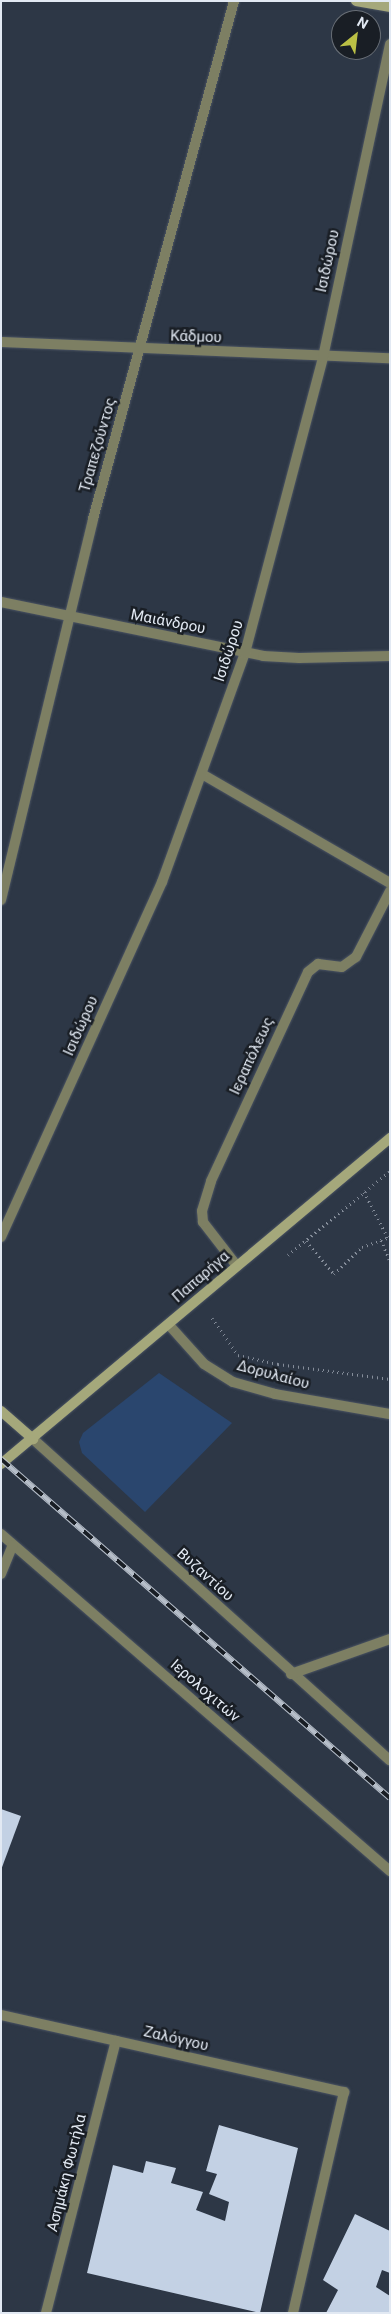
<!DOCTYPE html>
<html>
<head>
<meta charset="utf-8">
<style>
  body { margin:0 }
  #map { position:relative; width:391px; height:2314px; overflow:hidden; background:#2d3746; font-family:Roboto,sans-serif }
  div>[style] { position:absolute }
  .green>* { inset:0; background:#2a466e }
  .building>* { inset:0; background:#c3d1e4 }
  .path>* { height:3px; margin-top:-1.5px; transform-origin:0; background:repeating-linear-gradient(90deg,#858d9a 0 1px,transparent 0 5px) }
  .roads { filter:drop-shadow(0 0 1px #4a5362) drop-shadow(0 0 1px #4a5362) }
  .street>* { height:10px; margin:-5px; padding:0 5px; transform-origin:5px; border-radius:5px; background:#7d7f63 }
  .secondary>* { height:10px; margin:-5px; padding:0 5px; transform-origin:5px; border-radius:5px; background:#a5a87b }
  .rail>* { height:5.5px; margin-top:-2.75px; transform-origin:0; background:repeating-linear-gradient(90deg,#191e25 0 11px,#b6bec9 0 22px); box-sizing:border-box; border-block:1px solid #b6bec9 }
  span { translate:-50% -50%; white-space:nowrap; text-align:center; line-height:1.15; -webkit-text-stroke:5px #191e25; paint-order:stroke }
  .street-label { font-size:15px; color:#e2e9f3 }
  .frame { position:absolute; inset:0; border:2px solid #e2e9f3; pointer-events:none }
  .north { position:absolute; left:331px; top:10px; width:50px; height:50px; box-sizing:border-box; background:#191e25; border:1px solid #696f77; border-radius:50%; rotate:29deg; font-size:14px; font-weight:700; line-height:20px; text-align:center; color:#e2e9f3 }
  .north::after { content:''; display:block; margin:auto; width:18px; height:22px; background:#bbc045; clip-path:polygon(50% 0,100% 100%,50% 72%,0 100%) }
</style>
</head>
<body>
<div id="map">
  <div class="green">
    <div style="clip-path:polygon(159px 1373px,232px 1423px,145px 1512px,82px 1453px,79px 1442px,83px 1433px)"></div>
  </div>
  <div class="building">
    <div style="clip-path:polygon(1px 1809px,21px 1816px,1px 1870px)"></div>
    <div style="clip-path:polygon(219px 2125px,298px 2148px,260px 2313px,87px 2273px,113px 2165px,143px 2173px,146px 2161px,176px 2168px,171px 2183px,203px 2192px,196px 2210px,225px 2221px,229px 2202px,209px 2194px,217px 2174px,206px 2171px)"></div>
    <div style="clip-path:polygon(355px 2214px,390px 2231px,390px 2273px,382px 2270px,376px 2287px,390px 2296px,390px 2313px,326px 2313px,338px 2290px,323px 2280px)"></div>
  </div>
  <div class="path">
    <div style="left:364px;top:1192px;width:52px;rotate:62.4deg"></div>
    <div style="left:381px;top:1240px;width:23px;rotate:67deg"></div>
    <div style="left:306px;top:1241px;width:43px;rotate:49.7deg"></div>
    <div style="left:334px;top:1274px;width:39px;rotate:-44deg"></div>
    <div style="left:362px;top:1247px;width:30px;rotate:-20deg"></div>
    <div style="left:288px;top:1255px;width:132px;rotate:-39.5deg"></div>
    <div style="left:212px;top:1318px;width:45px;rotate:54.9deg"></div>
    <div style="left:238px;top:1355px;width:41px;rotate:12.7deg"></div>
    <div style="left:278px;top:1364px;width:113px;rotate:7.6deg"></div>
  </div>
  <div class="roads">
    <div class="street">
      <div style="left:1px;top:342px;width:389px;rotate:2.4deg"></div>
      <div style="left:1px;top:602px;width:268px;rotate:11.6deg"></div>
      <div style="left:263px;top:656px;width:36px;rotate:3deg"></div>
      <div style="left:299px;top:658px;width:91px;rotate:-1.3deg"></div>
      <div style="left:202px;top:774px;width:217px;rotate:30.1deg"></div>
      <div style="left:1px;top:900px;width:392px;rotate:-76.4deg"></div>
      <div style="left:93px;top:519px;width:537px;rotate:-74.77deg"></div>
      <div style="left:1px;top:1237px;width:390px;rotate:-65.6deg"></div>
      <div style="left:162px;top:882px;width:244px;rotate:-70.1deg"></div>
      <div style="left:245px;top:653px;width:306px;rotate:-75.2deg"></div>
      <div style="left:323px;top:357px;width:320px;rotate:-77.9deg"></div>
      <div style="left:237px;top:1266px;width:56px;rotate:-127.7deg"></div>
      <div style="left:203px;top:1222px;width:11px;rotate:-95deg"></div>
      <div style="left:202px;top:1211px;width:31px;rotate:-73deg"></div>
      <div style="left:211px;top:1181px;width:230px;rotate:-65.1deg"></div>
      <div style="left:308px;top:972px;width:13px;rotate:-39deg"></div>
      <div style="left:318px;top:964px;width:24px;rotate:7deg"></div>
      <div style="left:342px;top:967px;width:17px;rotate:-36deg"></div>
      <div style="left:356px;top:957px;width:74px;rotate:-62.7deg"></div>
      <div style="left:169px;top:1325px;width:52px;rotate:48.1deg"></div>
      <div style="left:204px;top:1364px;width:34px;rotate:32deg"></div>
      <div style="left:233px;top:1382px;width:44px;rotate:15.9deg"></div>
      <div style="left:275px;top:1394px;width:117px;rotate:9.9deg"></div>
      <div style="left:33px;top:1439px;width:480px;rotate:42deg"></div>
      <div style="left:1px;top:1534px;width:515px;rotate:40.9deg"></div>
      <div style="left:1px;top:1574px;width:31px;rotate:-68deg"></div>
      <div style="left:291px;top:1674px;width:105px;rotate:-19.5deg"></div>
      <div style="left:1px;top:2015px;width:352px;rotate:12.7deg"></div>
      <div style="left:344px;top:2092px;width:227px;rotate:103deg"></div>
      <div style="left:46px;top:2313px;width:281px;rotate:-75.6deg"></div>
    </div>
    <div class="secondary">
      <div style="left:356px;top:1px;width:35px;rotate:10deg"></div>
      <div style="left:1px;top:1411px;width:43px;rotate:41.2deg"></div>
      <div style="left:1px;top:1464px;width:508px;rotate:-39.96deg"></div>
    </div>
  </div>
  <div class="rail">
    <div style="left:1px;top:1459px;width:516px;rotate:41.07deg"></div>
  </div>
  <div class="street-label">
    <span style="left:328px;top:261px;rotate:-78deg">Ισιδώρου</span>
    <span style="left:196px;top:337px;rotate:2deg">Κάδμου</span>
    <span style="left:98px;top:445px;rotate:-74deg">Τραπεζούντος</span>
    <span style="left:168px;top:622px;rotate:11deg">Μαιάνδρου</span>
    <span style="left:229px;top:651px;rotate:-72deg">Ισιδώρου</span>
    <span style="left:81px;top:1026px;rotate:-66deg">Ισιδώρου</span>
    <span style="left:252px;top:1056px;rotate:-65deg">Ιεραπόλεως</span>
    <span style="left:201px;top:1277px;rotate:-41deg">Παπαρήγα</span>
    <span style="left:273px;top:1375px;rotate:15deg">Δορυλαίου</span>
    <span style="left:205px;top:1575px;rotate:42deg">Βυζαντίου</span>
    <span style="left:205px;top:1691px;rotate:41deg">Ιερολοχιτών</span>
    <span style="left:176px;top:2039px;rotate:13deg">Ζαλόγγου</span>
    <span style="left:67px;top:2173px;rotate:-76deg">Ασημάκη Φωτήλα</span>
  </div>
  <div class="frame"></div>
  <div class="north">N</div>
</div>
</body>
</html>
